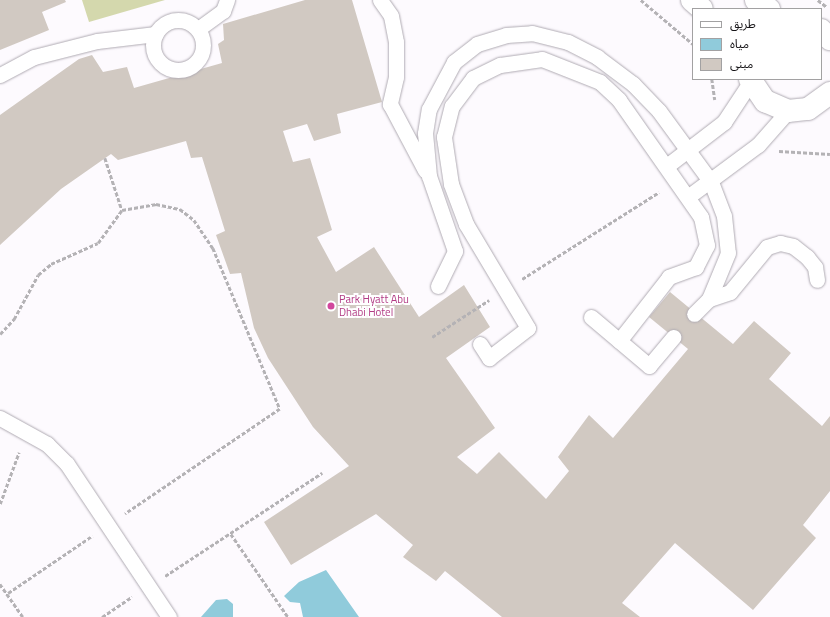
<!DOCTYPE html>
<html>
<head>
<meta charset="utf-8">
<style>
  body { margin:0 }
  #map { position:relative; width:830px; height:617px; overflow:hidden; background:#fdfafe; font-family:"Titillium Web","Noto Sans Arabic",sans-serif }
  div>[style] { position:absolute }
  .green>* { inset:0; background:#d4d8ad }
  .water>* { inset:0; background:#90cbdb }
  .building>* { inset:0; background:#d1c9c2 }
  .path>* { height:2.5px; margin-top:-1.25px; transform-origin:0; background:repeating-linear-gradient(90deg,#b4b2b5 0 4px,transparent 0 6px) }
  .roads { filter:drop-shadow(0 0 1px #b0abb3) drop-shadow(0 0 1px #b0abb3) }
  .service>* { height:15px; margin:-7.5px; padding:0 7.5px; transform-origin:7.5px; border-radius:7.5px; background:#fff }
  .service>.ring { margin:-7.5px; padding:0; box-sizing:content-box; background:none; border:15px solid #fff; border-radius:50% }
  .tertiary>* { height:22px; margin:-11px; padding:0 11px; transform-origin:11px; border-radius:11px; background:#fff }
  .dots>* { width:11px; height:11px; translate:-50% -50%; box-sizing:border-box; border:2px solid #fff; border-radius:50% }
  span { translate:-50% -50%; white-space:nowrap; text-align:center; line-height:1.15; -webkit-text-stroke:4px #fff; paint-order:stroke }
  .hotel-label { font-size:11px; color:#b23c85 }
  .left { translate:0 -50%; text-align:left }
  .legend { position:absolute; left:692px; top:8px; width:130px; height:72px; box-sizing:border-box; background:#fff; border:1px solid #a2a1a2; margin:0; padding:5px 7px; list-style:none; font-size:12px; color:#161417 }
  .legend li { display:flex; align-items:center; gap:8px; height:20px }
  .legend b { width:20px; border:1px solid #a2a1a2 }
</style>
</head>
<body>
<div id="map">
  <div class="green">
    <div style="clip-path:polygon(82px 0,165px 0,89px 22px)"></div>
  </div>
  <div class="water">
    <div style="clip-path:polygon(326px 570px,359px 617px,303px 617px,300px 603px,290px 602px,284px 596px,299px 582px)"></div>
    <div style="clip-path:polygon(227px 599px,233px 604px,233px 617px,201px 617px,216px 600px)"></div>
  </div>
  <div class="building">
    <div style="clip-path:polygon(0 0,65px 0,66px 2px,42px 12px,49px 30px,0 50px)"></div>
    <div style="clip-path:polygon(305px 0,352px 0,382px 102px,337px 114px,341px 133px,314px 141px,307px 124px,283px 131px,293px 162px,310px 158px,332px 230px,317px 237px,336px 272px,374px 247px,419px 317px,464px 285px,490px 327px,446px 358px,495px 428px,457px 457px,477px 474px,499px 452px,546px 499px,569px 471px,558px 457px,589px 415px,613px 438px,688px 349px,649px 317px,670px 292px,733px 344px,754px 321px,791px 353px,769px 379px,822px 426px,830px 416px,830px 491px,803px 525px,816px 538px,753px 610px,675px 543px,622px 603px,640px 617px,502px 617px,445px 571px,436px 581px,403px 557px,413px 545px,376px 514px,291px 565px,264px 522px,349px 466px,313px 427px,268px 358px,254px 328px,241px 273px,230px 274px,216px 235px,225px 231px,202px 157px,191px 158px,186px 141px,118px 160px,111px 154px,61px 189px,0 245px,0 115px,79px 59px,92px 55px,103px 72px,127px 67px,134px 88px,222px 63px,218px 44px,224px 40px,223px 24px)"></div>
  </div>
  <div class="path">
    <div style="left:641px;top:0;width:68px;rotate:40.2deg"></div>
    <div style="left:818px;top:0;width:11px;rotate:38deg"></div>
    <div style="left:712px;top:79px;width:21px;rotate:82deg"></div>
    <div style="left:779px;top:151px;width:51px;rotate:3.4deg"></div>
    <div style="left:105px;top:158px;width:55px;rotate:71.9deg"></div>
    <div style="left:522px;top:279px;width:162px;rotate:-32.4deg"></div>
    <div style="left:0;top:334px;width:21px;rotate:-47deg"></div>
    <div style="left:14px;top:319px;width:50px;rotate:-61.4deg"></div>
    <div style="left:38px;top:275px;width:17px;rotate:-40deg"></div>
    <div style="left:51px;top:264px;width:51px;rotate:-24.1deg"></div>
    <div style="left:98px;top:243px;width:41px;rotate:-54deg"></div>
    <div style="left:122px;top:210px;width:35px;rotate:-10deg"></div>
    <div style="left:156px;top:204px;width:25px;rotate:12deg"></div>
    <div style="left:180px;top:209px;width:18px;rotate:38deg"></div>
    <div style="left:194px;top:220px;width:34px;rotate:56deg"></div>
    <div style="left:213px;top:248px;width:174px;rotate:67.4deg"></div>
    <div style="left:280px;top:409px;width:187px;rotate:145.9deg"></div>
    <div style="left:432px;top:337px;width:68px;rotate:-33deg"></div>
    <div style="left:0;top:504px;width:55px;rotate:-69.9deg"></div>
    <div style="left:231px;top:534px;width:101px;rotate:55.5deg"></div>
    <div style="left:165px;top:576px;width:188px;rotate:-33.3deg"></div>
    <div style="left:0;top:584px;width:40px;rotate:55.1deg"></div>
    <div style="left:8px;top:593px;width:102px;rotate:-34.2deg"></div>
    <div style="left:102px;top:617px;width:36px;rotate:-34deg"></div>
  </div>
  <div class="roads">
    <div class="service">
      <div style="left:380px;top:0;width:19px;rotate:55deg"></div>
      <div style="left:391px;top:16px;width:26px;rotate:79deg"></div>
      <div style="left:396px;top:42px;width:35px;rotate:90deg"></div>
      <div style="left:396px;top:77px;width:28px;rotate:103deg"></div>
      <div style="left:390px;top:104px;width:75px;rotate:62.1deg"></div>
      <div class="ring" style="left:153px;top:20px;width:35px;height:35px"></div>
      <div style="left:198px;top:29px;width:31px;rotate:-36deg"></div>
      <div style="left:223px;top:11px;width:12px;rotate:-70deg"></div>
      <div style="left:0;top:75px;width:38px;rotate:-28deg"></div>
      <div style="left:34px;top:57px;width:65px;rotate:-14.3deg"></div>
      <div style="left:97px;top:41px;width:59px;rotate:-6.8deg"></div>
      <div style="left:668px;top:165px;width:71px;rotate:-37.5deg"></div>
      <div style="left:724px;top:122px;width:49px;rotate:-56.6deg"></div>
      <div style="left:689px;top:196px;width:86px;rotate:-36.5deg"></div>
      <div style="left:758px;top:145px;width:45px;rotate:-48.6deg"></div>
      <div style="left:438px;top:286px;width:39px;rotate:-64deg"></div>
      <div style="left:455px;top:251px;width:79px;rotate:-109.1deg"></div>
      <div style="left:429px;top:176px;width:43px;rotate:-95.3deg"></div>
      <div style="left:425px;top:133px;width:24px;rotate:-81deg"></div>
      <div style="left:429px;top:109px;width:53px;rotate:-62deg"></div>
      <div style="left:454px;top:62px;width:29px;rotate:-38deg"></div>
      <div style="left:477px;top:44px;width:30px;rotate:-17deg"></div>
      <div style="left:506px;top:35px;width:26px;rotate:-4deg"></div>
      <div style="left:532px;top:33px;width:37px;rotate:14deg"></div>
      <div style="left:568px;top:42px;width:33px;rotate:27deg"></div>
      <div style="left:597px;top:57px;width:45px;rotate:36.9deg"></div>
      <div style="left:633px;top:84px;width:37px;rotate:46deg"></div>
      <div style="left:659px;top:111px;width:88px;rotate:53.8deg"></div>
      <div style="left:711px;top:182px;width:36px;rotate:69deg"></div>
      <div style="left:724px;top:216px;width:37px;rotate:84deg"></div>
      <div style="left:728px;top:253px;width:50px;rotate:112.4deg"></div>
      <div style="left:709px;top:299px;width:21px;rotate:135deg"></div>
      <div style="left:709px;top:299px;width:22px;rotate:-18deg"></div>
      <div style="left:730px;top:292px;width:58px;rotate:-50.6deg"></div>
      <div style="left:767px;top:247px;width:14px;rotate:-17deg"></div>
      <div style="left:780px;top:243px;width:13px;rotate:13deg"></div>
      <div style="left:793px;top:246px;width:18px;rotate:38deg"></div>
      <div style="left:807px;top:257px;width:13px;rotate:51deg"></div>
      <div style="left:815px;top:267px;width:13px;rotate:81deg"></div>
      <div style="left:591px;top:317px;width:76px;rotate:40.2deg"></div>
      <div style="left:649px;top:366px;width:38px;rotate:-50deg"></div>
      <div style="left:480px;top:344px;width:17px;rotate:57deg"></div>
      <div style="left:489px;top:358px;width:49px;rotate:-37.6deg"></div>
      <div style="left:528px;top:328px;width:121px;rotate:-120.8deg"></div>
      <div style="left:466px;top:224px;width:43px;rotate:-110.6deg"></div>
      <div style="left:451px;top:184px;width:48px;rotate:-98.5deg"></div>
      <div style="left:444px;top:137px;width:32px;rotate:-76deg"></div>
      <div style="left:452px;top:106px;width:35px;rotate:-53deg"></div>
      <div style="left:473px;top:78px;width:30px;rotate:-26deg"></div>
      <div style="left:500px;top:65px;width:42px;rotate:-8.1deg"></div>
      <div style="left:542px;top:59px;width:62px;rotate:21.6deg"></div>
      <div style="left:600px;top:82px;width:26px;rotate:43deg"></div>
      <div style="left:619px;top:100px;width:143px;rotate:55deg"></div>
      <div style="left:701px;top:217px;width:29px;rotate:78deg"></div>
      <div style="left:707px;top:245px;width:25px;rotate:117deg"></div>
      <div style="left:696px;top:267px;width:29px;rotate:160deg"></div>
      <div style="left:669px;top:277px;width:81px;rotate:128deg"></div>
      <div style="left:0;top:418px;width:54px;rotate:29deg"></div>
      <div style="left:47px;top:444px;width:28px;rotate:45deg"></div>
      <div style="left:67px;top:464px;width:184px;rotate:56.3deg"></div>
    </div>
    <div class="tertiary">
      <div style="left:692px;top:0;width:13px;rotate:42deg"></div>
      <div style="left:756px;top:0;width:16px;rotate:35deg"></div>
      <div style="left:821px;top:30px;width:13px;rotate:45deg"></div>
      <div style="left:750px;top:79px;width:27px;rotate:56deg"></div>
      <div style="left:765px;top:101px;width:25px;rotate:23deg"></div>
      <div style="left:788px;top:111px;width:20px;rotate:-6deg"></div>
      <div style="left:808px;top:109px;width:27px;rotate:-36deg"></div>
    </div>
  </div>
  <div class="dots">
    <div style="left:331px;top:306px;background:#d1479c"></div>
  </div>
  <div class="hotel-label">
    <span class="left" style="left:339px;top:306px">Park Hyatt Abu<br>Dhabi Hotel</span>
  </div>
  <ul class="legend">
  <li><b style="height:5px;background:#fff"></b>طريق</li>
  <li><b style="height:11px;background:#90cbdb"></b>مياه</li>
  <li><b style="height:11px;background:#d1c9c2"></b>مبنى</li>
  </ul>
</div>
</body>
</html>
